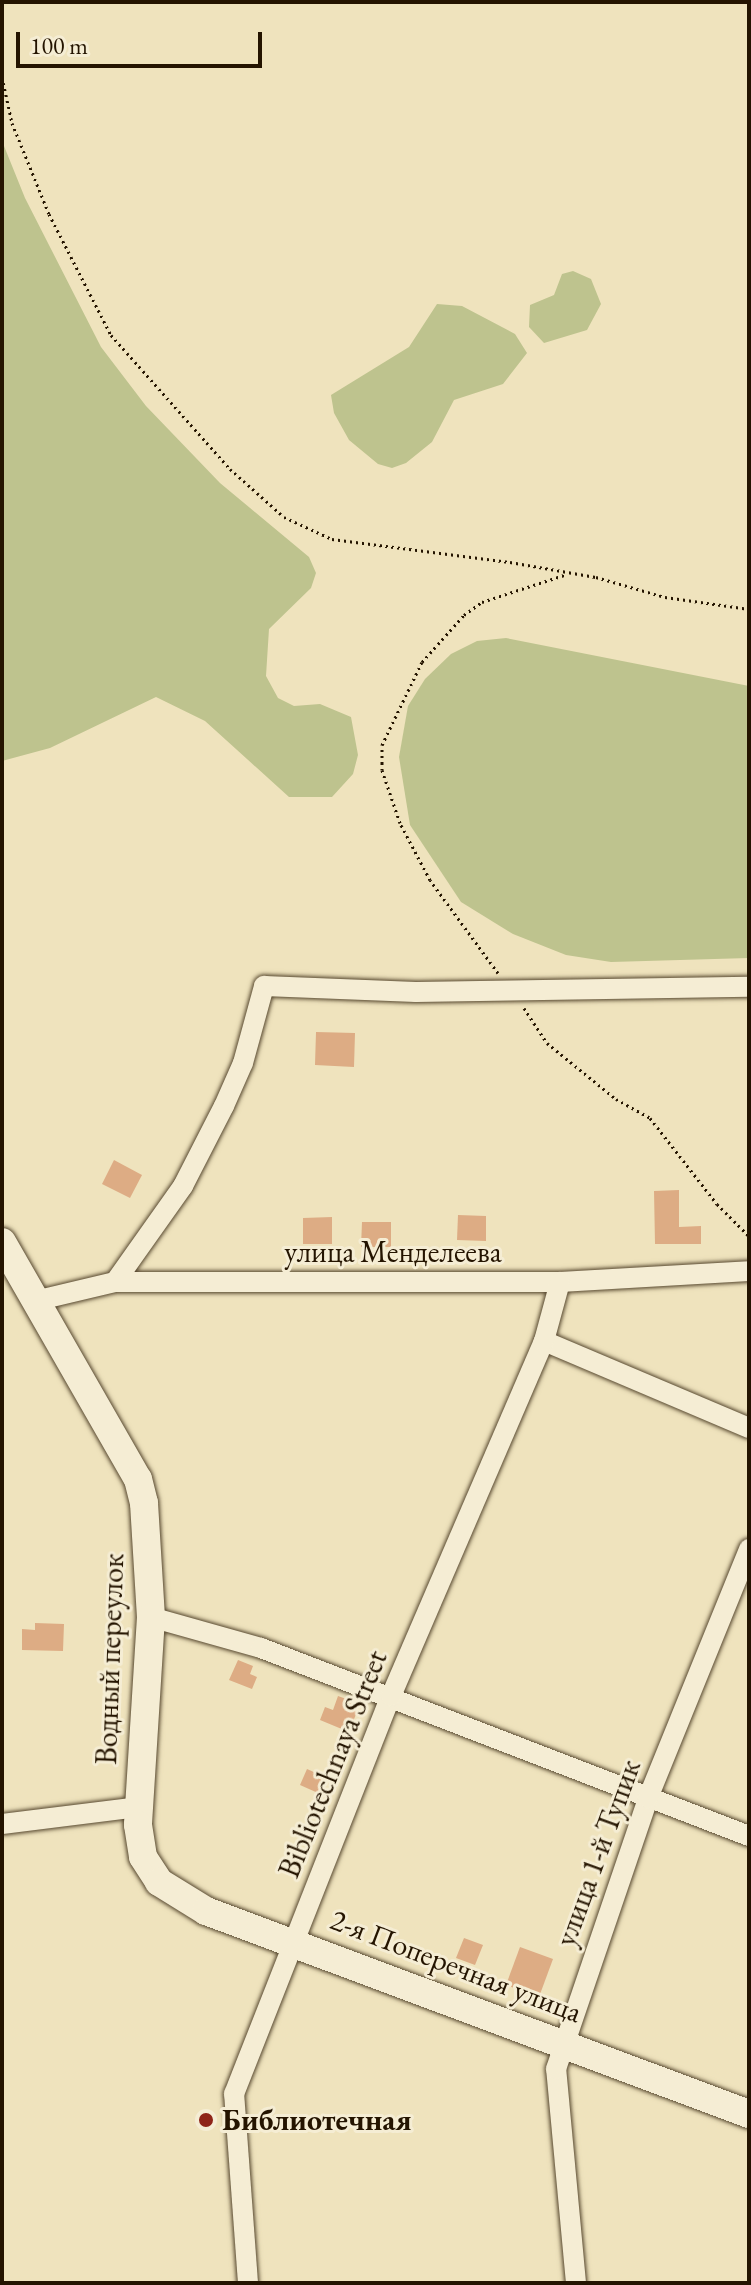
<!DOCTYPE html>
<html>
<head>
<meta charset="utf-8">
<style>
  body { margin:0 }
  #map { position:relative; width:751px; height:2285px; overflow:hidden; background:#efe3bd; font-family:"EB Garamond",serif }
  div>[style] { position:absolute }
  .green>* { inset:0; background:#bec38e }
  .building>* { inset:0; background:#ddac84 }
  .path>* { height:3px; margin-top:-1.5px; transform-origin:0; background:repeating-linear-gradient(90deg,#241400 0 2px,transparent 0 6px) }
  .roads { filter:drop-shadow(0 0 2px #57482f) drop-shadow(0 0 2px #57482f) }
  .street>* { height:20px; margin:-10px; padding:0 10px; transform-origin:10px; border-radius:10px; background:#f5edd4 }
  .secondary>* { height:28px; margin:-14px; padding:0 14px; transform-origin:14px; border-radius:14px; background:#f5edd4 }
  .dots>* { width:22px; height:22px; translate:-50% -50%; box-sizing:border-box; border:4px solid #f5edd4; border-radius:50% }
  span { translate:-50% -50%; white-space:nowrap; text-align:center; line-height:1.15; -webkit-text-stroke:6px #f5edd4; paint-order:stroke }
  .street-label { font-size:30px; color:#241400 }
  .poi-label { font-size:30px; color:#241400; font-weight:700 }
  .left { translate:0 -50%; text-align:left }
  .frame { position:absolute; inset:0; border:4px solid #241400; pointer-events:none }
  .scale { position:absolute; left:16px; top:32px; width:246px; height:36px; box-sizing:border-box; border:4px solid #241400; border-top:0; padding-left:10px; font-size:24px; line-height:28px; white-space:nowrap; color:#241400; -webkit-text-stroke:6px #f5edd4; paint-order:stroke }
</style>
</head>
<body>
<div id="map">
  <div class="green">
    <div style="clip-path:polygon(2px 141px,25px 198px,101px 347px,146px 406px,220px 483px,309px 557px,316px 573px,311px 588px,269px 629px,266px 676px,278px 698px,294px 706px,320px 704px,351px 717px,358px 755px,353px 774px,332px 797px,289px 797px,205px 721px,156px 697px,50px 748px,2px 761px)"></div>
    <div style="clip-path:polygon(573px 271px,591px 279px,601px 304px,587px 330px,544px 343px,529px 327px,530px 305px,554px 295px,562px 274px)"></div>
    <div style="clip-path:polygon(437px 304px,462px 306px,515px 334px,527px 353px,503px 384px,454px 400px,432px 442px,406px 463px,392px 468px,378px 464px,349px 440px,334px 413px,331px 395px,409px 347px)"></div>
    <div style="clip-path:polygon(506px 638px,749px 686px,749px 958px,611px 962px,566px 955px,513px 934px,461px 902px,410px 825px,399px 757px,408px 706px,425px 679px,451px 654px,477px 641px)"></div>
  </div>
  <div class="building">
    <div style="clip-path:polygon(316px 1032px,355px 1033px,354px 1067px,315px 1065px)"></div>
    <div style="clip-path:polygon(114px 1160px,142px 1175px,130px 1198px,102px 1184px)"></div>
    <div style="clip-path:polygon(679px 1190px,679px 1227px,701px 1226px,701px 1244px,655px 1244px,654px 1191px)"></div>
    <div style="clip-path:polygon(458px 1215px,486px 1216px,486px 1241px,457px 1240px)"></div>
    <div style="clip-path:polygon(332px 1217px,332px 1244px,303px 1244px,303px 1218px)"></div>
    <div style="clip-path:polygon(362px 1222px,391px 1222px,391px 1247px,361px 1247px)"></div>
    <div style="clip-path:polygon(35px 1623px,64px 1624px,63px 1651px,22px 1650px,22px 1629px,35px 1630px)"></div>
    <div style="clip-path:polygon(238px 1660px,253px 1666px,250px 1674px,257px 1677px,252px 1689px,229px 1680px)"></div>
    <div style="clip-path:polygon(338px 1696px,360px 1704px,349px 1732px,320px 1720px,325px 1707px,333px 1710px)"></div>
    <div style="clip-path:polygon(307px 1769px,325px 1777px,318px 1793px,300px 1785px)"></div>
    <div style="clip-path:polygon(464px 1938px,483px 1945px,475px 1965px,456px 1958px)"></div>
    <div style="clip-path:polygon(520px 1947px,553px 1959px,539px 1997px,506px 1985px)"></div>
  </div>
  <div class="path">
    <div style="left:2px;top:77px;width:47px;rotate:77.7deg"></div>
    <div style="left:12px;top:123px;width:98px;rotate:67.9deg"></div>
    <div style="left:49px;top:214px;width:136px;rotate:62.9deg"></div>
    <div style="left:111px;top:335px;width:179px;rotate:48.4deg"></div>
    <div style="left:230px;top:469px;width:72px;rotate:41.6deg"></div>
    <div style="left:284px;top:517px;width:53px;rotate:24.6deg"></div>
    <div style="left:332px;top:539px;width:179px;rotate:7.4deg"></div>
    <div style="left:510px;top:562px;width:87px;rotate:9.9deg"></div>
    <div style="left:596px;top:577px;width:72px;rotate:16.2deg"></div>
    <div style="left:665px;top:597px;width:85px;rotate:8.1deg"></div>
    <div style="left:498px;top:973px;width:115px;rotate:-126.2deg"></div>
    <div style="left:430px;top:880px;width:64px;rotate:-117.8deg"></div>
    <div style="left:400px;top:823px;width:56px;rotate:-108.8deg"></div>
    <div style="left:382px;top:770px;width:25px;rotate:-90deg"></div>
    <div style="left:382px;top:745px;width:92px;rotate:-64.3deg"></div>
    <div style="left:422px;top:662px;width:63px;rotate:-48.2deg"></div>
    <div style="left:464px;top:615px;width:22px;rotate:-36deg"></div>
    <div style="left:482px;top:602px;width:89px;rotate:-18.2deg"></div>
    <div style="left:524px;top:1008px;width:42px;rotate:56.7deg"></div>
    <div style="left:547px;top:1043px;width:89px;rotate:39.1deg"></div>
    <div style="left:616px;top:1099px;width:39px;rotate:29deg"></div>
    <div style="left:650px;top:1118px;width:109px;rotate:52.1deg"></div>
    <div style="left:717px;top:1204px;width:45px;rotate:45deg"></div>
  </div>
  <div class="roads">
    <div class="street">
      <div style="left:115px;top:1282px;width:118px;rotate:-54.7deg"></div>
      <div style="left:183px;top:1186px;width:90px;rotate:-62.9deg"></div>
      <div style="left:224px;top:1106px;width:47px;rotate:-66.2deg"></div>
      <div style="left:243px;top:1063px;width:80px;rotate:-74.7deg"></div>
      <div style="left:264px;top:986px;width:152px;rotate:2.3deg"></div>
      <div style="left:416px;top:992px;width:333px;rotate:-0.9deg"></div>
      <div style="left:39px;top:1300px;width:78px;rotate:-13.3deg"></div>
      <div style="left:115px;top:1282px;width:445px"></div>
      <div style="left:560px;top:1282px;width:189px;rotate:-3.3deg"></div>
      <div style="left:544px;top:1341px;width:223px;rotate:23deg"></div>
      <div style="left:151px;top:1617px;width:114px;rotate:15.7deg"></div>
      <div style="left:261px;top:1648px;width:523px;rotate:21.07deg"></div>
      <div style="left:2px;top:1824px;width:137px;rotate:-7.1deg"></div>
      <div style="left:248px;top:2283px;width:190px;rotate:-94.2deg"></div>
      <div style="left:234px;top:2094px;width:428px;rotate:-68.5deg"></div>
      <div style="left:391px;top:1696px;width:387px;rotate:-66.7deg"></div>
      <div style="left:544px;top:1341px;width:61px;rotate:-74.8deg"></div>
      <div style="left:576px;top:2283px;width:215px;rotate:-95.3deg"></div>
      <div style="left:556px;top:2069px;width:286px;rotate:-71.2deg"></div>
      <div style="left:648px;top:1798px;width:269px;rotate:-67.9deg"></div>
    </div>
    <div class="secondary">
      <div style="left:2px;top:1242px;width:273px;rotate:60.2deg"></div>
      <div style="left:138px;top:1479px;width:25px;rotate:76deg"></div>
      <div style="left:144px;top:1503px;width:114px;rotate:86.5deg"></div>
      <div style="left:151px;top:1617px;width:208px;rotate:93.6deg"></div>
      <div style="left:138px;top:1825px;width:32px;rotate:81deg"></div>
      <div style="left:143px;top:1857px;width:30px;rotate:57deg"></div>
      <div style="left:159px;top:1882px;width:55px;rotate:31.7deg"></div>
      <div style="left:206px;top:1911px;width:580px;rotate:20.5deg"></div>
    </div>
  </div>
  <div class="dots">
    <div style="left:206px;top:2120px;background:#8f2418"></div>
  </div>
  <div class="street-label">
    <span style="left:393px;top:1252px">улица Менделеева</span>
    <span style="left:110px;top:1659px;rotate:-88deg">Водный переулок</span>
    <span style="left:333px;top:1764px;rotate:-68deg">Bibliotechnaya Street</span>
    <span style="left:598px;top:1853px;rotate:-70deg">улица 1-й Тупик</span>
    <span style="left:456px;top:1966px;rotate:21deg">2-я Поперечная улица</span>
  </div>
  <div class="poi-label">
    <span class="left" style="left:222px;top:2120px">Библиотечная</span>
  </div>
  <div class="frame"></div>
  <div class="scale">100 m</div>
</div>
</body>
</html>
